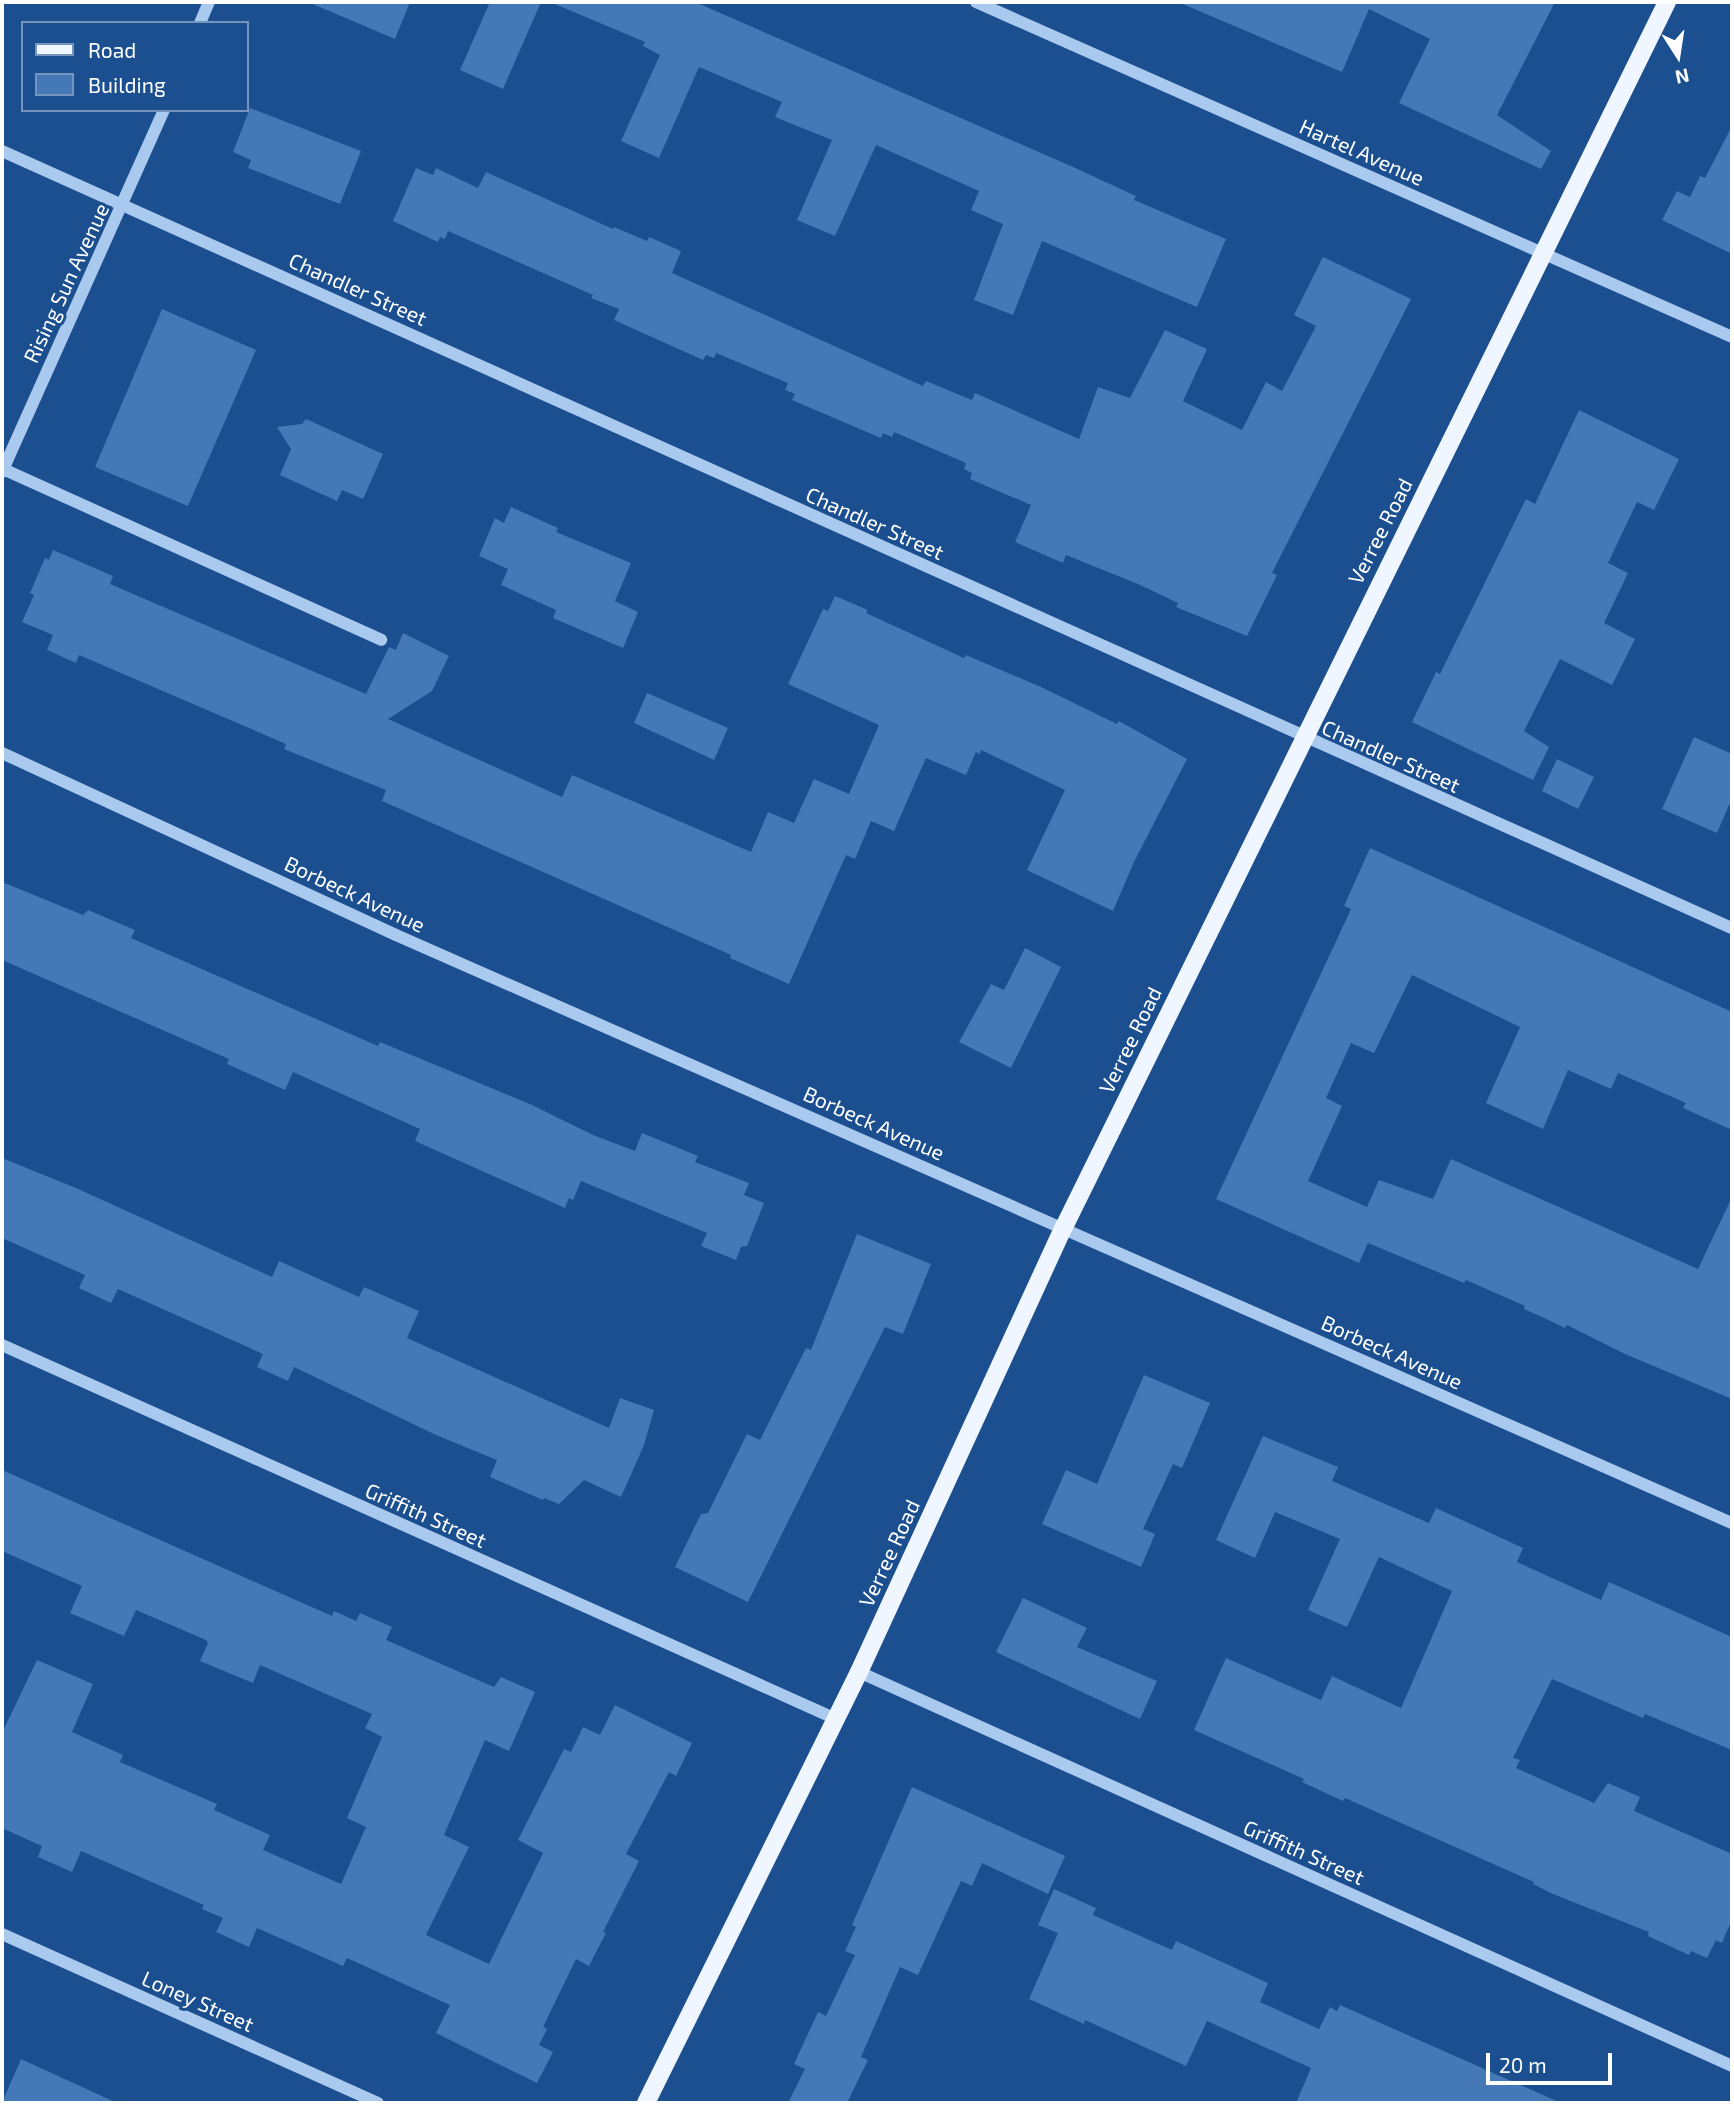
<!DOCTYPE html>
<html>
<head>
<meta charset="utf-8">
<style>
  body { margin:0 }
  #map { position:relative; width:1734px; height:2105px; overflow:hidden; background:#1b4f8f; font-family:"Exo 2",sans-serif }
  div>[style] { position:absolute }
  .building>* { inset:0; background:#4478b7 }
  .minor>* { height:12px; margin:-6px; padding:0 6px; transform-origin:6px; border-radius:6px; background:#a9c9ee }
  .major>* { height:18px; margin:-9px; padding:0 9px; transform-origin:9px; border-radius:9px; background:#f0f6ff }
  span { translate:-50% -50%; white-space:nowrap; text-align:center; line-height:1.15; -webkit-text-stroke:6px #1b4f8f; paint-order:stroke }
  .street-label { font-size:21px; color:#fff }
  .frame { position:absolute; inset:0; border:4px solid #fff; pointer-events:none }
  .legend { position:absolute; left:21px; top:21px; width:228px; height:91px; box-sizing:border-box; background:#1b4f8f; border:2px solid #7695bc; margin:0; padding:9px 12px; list-style:none; font-size:21px; color:#fff }
  .legend li { display:flex; align-items:center; gap:14px; height:35px }
  .legend b { width:35px; border:2px solid #7695bc }
  .north { position:absolute; left:1643px; top:21px; width:70px; height:70px; -webkit-text-stroke:5px #1b4f8f; paint-order:stroke; rotate:168deg; font-size:19px; font-weight:700; line-height:28px; text-align:center; color:#fff }
  .north::after { content:''; display:block; margin:auto; width:24px; height:32px; background:#fff; clip-path:polygon(50% 0,100% 100%,50% 72%,0 100%) }
  .scale { position:absolute; left:1486px; top:2053px; width:126px; height:32px; box-sizing:border-box; border:4px solid #fff; border-top:0; padding-left:9px; font-size:21px; line-height:24px; white-space:nowrap; color:#fff; -webkit-text-stroke:5px #1b4f8f; paint-order:stroke }
</style>
</head>
<body>
<div id="map">
  <div class="building">
    <div style="clip-path:polygon(308px 2px,410px 2px,395px 39px)"></div>
    <div style="clip-path:polygon(490px 2px,541px 2px,503px 89px,460px 70px)"></div>
    <div style="clip-path:polygon(550px 2px,695px 2px,1073px 167px,1136px 196px,1134px 200px,1226px 239px,1197px 307px,1042px 241px,1013px 315px,974px 300px,1003px 224px,971px 210px,979px 191px,876px 145px,835px 236px,797px 220px,832px 140px,775px 117px,782px 102px,699px 67px,659px 158px,621px 141px,660px 55px,643px 46px,645px 42px)"></div>
    <div style="clip-path:polygon(1178px 2px,1555px 2px,1497px 115px,1551px 151px,1541px 169px,1399px 103px,1430px 39px,1369px 9px,1342px 72px)"></div>
    <div style="clip-path:polygon(250px 108px,361px 151px,340px 204px,248px 168px,251px 160px,233px 152px)"></div>
    <div style="clip-path:polygon(1732px 126px,1732px 254px,1662px 220px,1677px 191px,1690px 197px,1700px 176px,1705px 178px)"></div>
    <div style="clip-path:polygon(416px 168px,433px 175px,436px 168px,478px 188px,486px 172px,613px 229px,614px 227px,647px 241px,649px 237px,681px 251px,672px 273px,923px 386px,926px 381px,972px 400px,975px 393px,1079px 439px,1098px 387px,1130px 398px,1165px 330px,1207px 349px,1183px 401px,1242px 430px,1266px 382px,1282px 391px,1316px 326px,1294px 315px,1323px 257px,1411px 299px,1272px 573px,1277px 575px,1247px 636px,1176px 607px,1178px 603px,1138px 584px,1066px 555px,1063px 563px,1015px 542px,1031px 505px,970px 479px,972px 473px,964px 469px,966px 463px,894px 432px,892px 437px,883px 433px,881px 438px,792px 400px,795px 394px,785px 390px,788px 383px,716px 353px,714px 358px,706px 355px,703px 360px,614px 320px,619px 309px,591px 298px,593px 295px,448px 231px,445px 239px,440px 237px,438px 242px,393px 221px)"></div>
    <div style="clip-path:polygon(162px 309px,256px 350px,188px 506px,95px 467px)"></div>
    <div style="clip-path:polygon(1579px 410px,1679px 459px,1654px 510px,1637px 502px,1608px 563px,1628px 573px,1604px 623px,1635px 639px,1612px 685px,1560px 659px,1524px 731px,1549px 747px,1533px 780px,1412px 722px,1436px 672px,1440px 674px,1526px 499px,1535px 504px)"></div>
    <div style="clip-path:polygon(306px 419px,383px 454px,363px 499px,342px 490px,337px 501px,280px 475px,291px 449px,277px 427px,302px 424px)"></div>
    <div style="clip-path:polygon(511px 507px,558px 528px,556px 532px,631px 563px,615px 601px,638px 612px,623px 648px,553px 618px,556px 610px,501px 585px,508px 569px,479px 556px,495px 518px,504px 523px)"></div>
    <div style="clip-path:polygon(53px 550px,113px 576px,110px 584px,366px 694px,389px 647px,396px 650px,403px 633px,449px 656px,432px 691px,388px 719px,562px 797px,572px 775px,751px 852px,768px 812px,794px 823px,814px 779px,849px 794px,879px 725px,788px 684px,823px 609px,828px 611px,835px 596px,868px 610px,866px 613px,964px 658px,966px 655px,1041px 687px,1117px 724px,1119px 721px,1187px 759px,1134px 862px,1113px 911px,1027px 870px,1065px 790px,981px 750px,980px 754px,976px 752px,966px 775px,926px 758px,894px 831px,871px 821px,855px 859px,846px 855px,789px 984px,730px 958px,731px 955px,382px 801px,386px 790px,284px 749px,286px 744px,79px 655px,76px 663px,47px 650px,53px 635px,22px 622px,34px 595px,30px 593px,45px 558px,49px 560px)"></div>
    <div style="clip-path:polygon(647px 693px,728px 728px,714px 760px,634px 723px)"></div>
    <div style="clip-path:polygon(1694px 737px,1732px 754px,1732px 798px,1717px 833px,1662px 809px)"></div>
    <div style="clip-path:polygon(1557px 759px,1594px 777px,1578px 809px,1542px 791px)"></div>
    <div style="clip-path:polygon(1370px 848px,1732px 1012px,1732px 1130px,1683px 1108px,1686px 1103px,1618px 1073px,1611px 1089px,1568px 1070px,1543px 1129px,1486px 1103px,1520px 1027px,1412px 975px,1374px 1053px,1351px 1043px,1326px 1098px,1342px 1106px,1308px 1181px,1367px 1207px,1379px 1180px,1433px 1199px,1451px 1159px,1698px 1269px,1732px 1197px,1732px 1399px,1625px 1354px,1567px 1325px,1565px 1328px,1544px 1318px,1524px 1309px,1525px 1306px,1466px 1280px,1464px 1283px,1368px 1243px,1359px 1263px,1216px 1199px,1351px 909px,1344px 906px)"></div>
    <div style="clip-path:polygon(2px 882px,83px 915px,88px 910px,135px 930px,131px 938px,378px 1046px,380px 1042px,530px 1104px,593px 1135px,635px 1151px,642px 1133px,698px 1156px,695px 1162px,749px 1183px,744px 1195px,764px 1203px,747px 1246px,741px 1247px,736px 1260px,701px 1246px,707px 1233px,581px 1181px,573px 1200px,569px 1198px,565px 1208px,415px 1141px,420px 1129px,293px 1072px,285px 1090px,227px 1064px,229px 1059px,2px 960px)"></div>
    <div style="clip-path:polygon(1025px 948px,1061px 967px,1011px 1068px,959px 1042px,991px 984px,1004px 990px)"></div>
    <div style="clip-path:polygon(2px 1158px,76px 1188px,272px 1277px,279px 1261px,359px 1297px,364px 1287px,419px 1311px,407px 1338px,609px 1428px,620px 1398px,654px 1410px,644px 1445px,621px 1497px,584px 1480px,559px 1504px,544px 1498px,543px 1500px,490px 1477px,497px 1460px,436px 1435px,294px 1367px,288px 1381px,257px 1367px,263px 1354px,118px 1289px,111px 1303px,79px 1288px,85px 1275px,2px 1238px)"></div>
    <div style="clip-path:polygon(857px 1234px,931px 1264px,903px 1334px,885px 1327px,748px 1602px,675px 1567px,701px 1514px,708px 1513px,747px 1434px,760px 1440px,806px 1348px,811px 1350px)"></div>
    <div style="clip-path:polygon(1144px 1375px,1210px 1403px,1182px 1468px,1173px 1464px,1143px 1529px,1155px 1534px,1141px 1567px,1042px 1524px,1066px 1470px,1097px 1484px)"></div>
    <div style="clip-path:polygon(1263px 1436px,1338px 1467px,1332px 1481px,1429px 1523px,1436px 1508px,1523px 1548px,1517px 1562px,1601px 1600px,1609px 1582px,1732px 1637px,1732px 1750px,1645px 1714px,1643px 1718px,1552px 1679px,1513px 1758px,1520px 1760px,1516px 1768px,1594px 1803px,1608px 1783px,1640px 1797px,1634px 1811px,1732px 1854px,1732px 1919px,1722px 1943px,1716px 1940px,1707px 1958px,1691px 1951px,1689px 1955px,1648px 1936px,1649px 1932px,1553px 1894px,1533px 1884px,1534px 1882px,1345px 1798px,1343px 1801px,1302px 1782px,1304px 1779px,1194px 1730px,1226px 1658px,1321px 1700px,1332px 1676px,1401px 1708px,1452px 1591px,1379px 1557px,1347px 1627px,1308px 1610px,1340px 1539px,1275px 1512px,1255px 1558px,1216px 1540px)"></div>
    <div style="clip-path:polygon(2px 1470px,332px 1616px,334px 1611px,356px 1621px,360px 1613px,392px 1627px,386px 1640px,494px 1687px,501px 1677px,535px 1692px,509px 1751px,485px 1740px,444px 1835px,469px 1847px,426px 1935px,489px 1964px,543px 1853px,518px 1840px,564px 1749px,571px 1752px,583px 1727px,600px 1735px,615px 1705px,692px 1743px,676px 1776px,669px 1772px,626px 1854px,639px 1861px,603px 1932px,606px 1933px,589px 1966px,576px 1959px,543px 2027px,547px 2029px,539px 2045px,553px 2052px,537px 2083px,436px 2033px,450px 2005px,347px 1958px,343px 1966px,257px 1928px,249px 1947px,216px 1932px,223px 1918px,202px 1909px,204px 1905px,81px 1851px,72px 1872px,38px 1857px,42px 1846px,2px 1828px,2px 1733px,37px 1660px,93px 1684px,72px 1732px,123px 1755px,120px 1762px,217px 1804px,214px 1810px,270px 1835px,263px 1850px,341px 1884px,366px 1827px,347px 1818px,382px 1737px,365px 1728px,372px 1714px,260px 1665px,253px 1683px,200px 1661px,208px 1643px,206px 1640px,136px 1610px,124px 1636px,70px 1613px,82px 1586px,2px 1551px)"></div>
    <div style="clip-path:polygon(1023px 1598px,1087px 1628px,1077px 1647px,1157px 1681px,1140px 1719px,996px 1652px)"></div>
    <div style="clip-path:polygon(912px 1787px,1065px 1856px,1048px 1894px,982px 1863px,972px 1886px,961px 1881px,918px 1975px,900px 1967px,861px 2057px,868px 2060px,847px 2103px,788px 2103px,805px 2069px,794px 2064px,818px 2012px,826px 2016px,855px 1955px,845px 1951px,856px 1927px,852px 1925px)"></div>
    <div style="clip-path:polygon(1054px 1889px,1096px 1908px,1093px 1915px,1172px 1950px,1176px 1941px,1268px 1983px,1260px 2002px,1319px 2029px,1330px 2007px,1337px 2011px,1340px 2005px,1561px 2103px,1296px 2103px,1311px 2068px,1207px 2021px,1186px 2066px,1085px 2020px,1084px 2024px,1029px 1999px,1058px 1933px,1038px 1925px)"></div>
    <div style="clip-path:polygon(21px 2059px,117px 2103px,2px 2103px)"></div>
  </div>
  <div class="minor">
    <div style="left:976px;top:2px;width:827px;rotate:23.9deg"></div>
    <div style="left:200px;top:23px;width:23px;rotate:-67deg"></div>
    <div style="left:2px;top:151px;width:1896px;rotate:24.19deg"></div>
    <div style="left:3px;top:469px;width:415px;rotate:24.3deg"></div>
    <div style="left:2px;top:472px;width:397px;rotate:-65.9deg"></div>
    <div style="left:2px;top:753px;width:434px;rotate:24.8deg"></div>
    <div style="left:396px;top:935px;width:1460px;rotate:23.76deg"></div>
    <div style="left:2px;top:1345px;width:914px;rotate:24.15deg"></div>
    <div style="left:859px;top:1672px;width:958px;rotate:24.29deg"></div>
    <div style="left:2px;top:1934px;width:412px;rotate:24.2deg"></div>
  </div>
  <div class="major">
    <div style="left:646px;top:2103px;width:481px;rotate:-63.7deg"></div>
    <div style="left:859px;top:1672px;width:490px;rotate:-65.3deg"></div>
    <div style="left:1064px;top:1227px;width:1365px;rotate:-63.79deg"></div>
  </div>
  <div class="street-label">
    <span style="left:1362px;top:152px;rotate:24deg">Hartel Avenue</span>
    <span style="left:66px;top:283px;rotate:-65deg">Rising Sun Avenue</span>
    <span style="left:358px;top:289px;rotate:24deg">Chandler Street</span>
    <span style="left:875px;top:523px;rotate:24deg">Chandler Street</span>
    <span style="left:1380px;top:531px;rotate:-63deg">Verree Road</span>
    <span style="left:1391px;top:756px;rotate:24deg">Chandler Street</span>
    <span style="left:355px;top:894px;rotate:25deg">Borbeck Avenue</span>
    <span style="left:1130px;top:1040px;rotate:-64deg">Verree Road</span>
    <span style="left:874px;top:1123px;rotate:24deg">Borbeck Avenue</span>
    <span style="left:1392px;top:1352px;rotate:24deg">Borbeck Avenue</span>
    <span style="left:426px;top:1515px;rotate:24deg">Griffith Street</span>
    <span style="left:889px;top:1553px;rotate:-65deg">Verree Road</span>
    <span style="left:1304px;top:1852px;rotate:24deg">Griffith Street</span>
    <span style="left:198px;top:2001px;rotate:24deg">Loney Street</span>
  </div>
  <div class="frame"></div>
  <ul class="legend">
  <li><b style="height:9px;background:#f0f6ff"></b>Road</li>
  <li><b style="height:19px;background:#4478b7"></b>Building</li>
  </ul>
  <div class="north">N</div>
  <div class="scale">20 m</div>
</div>
</body>
</html>
